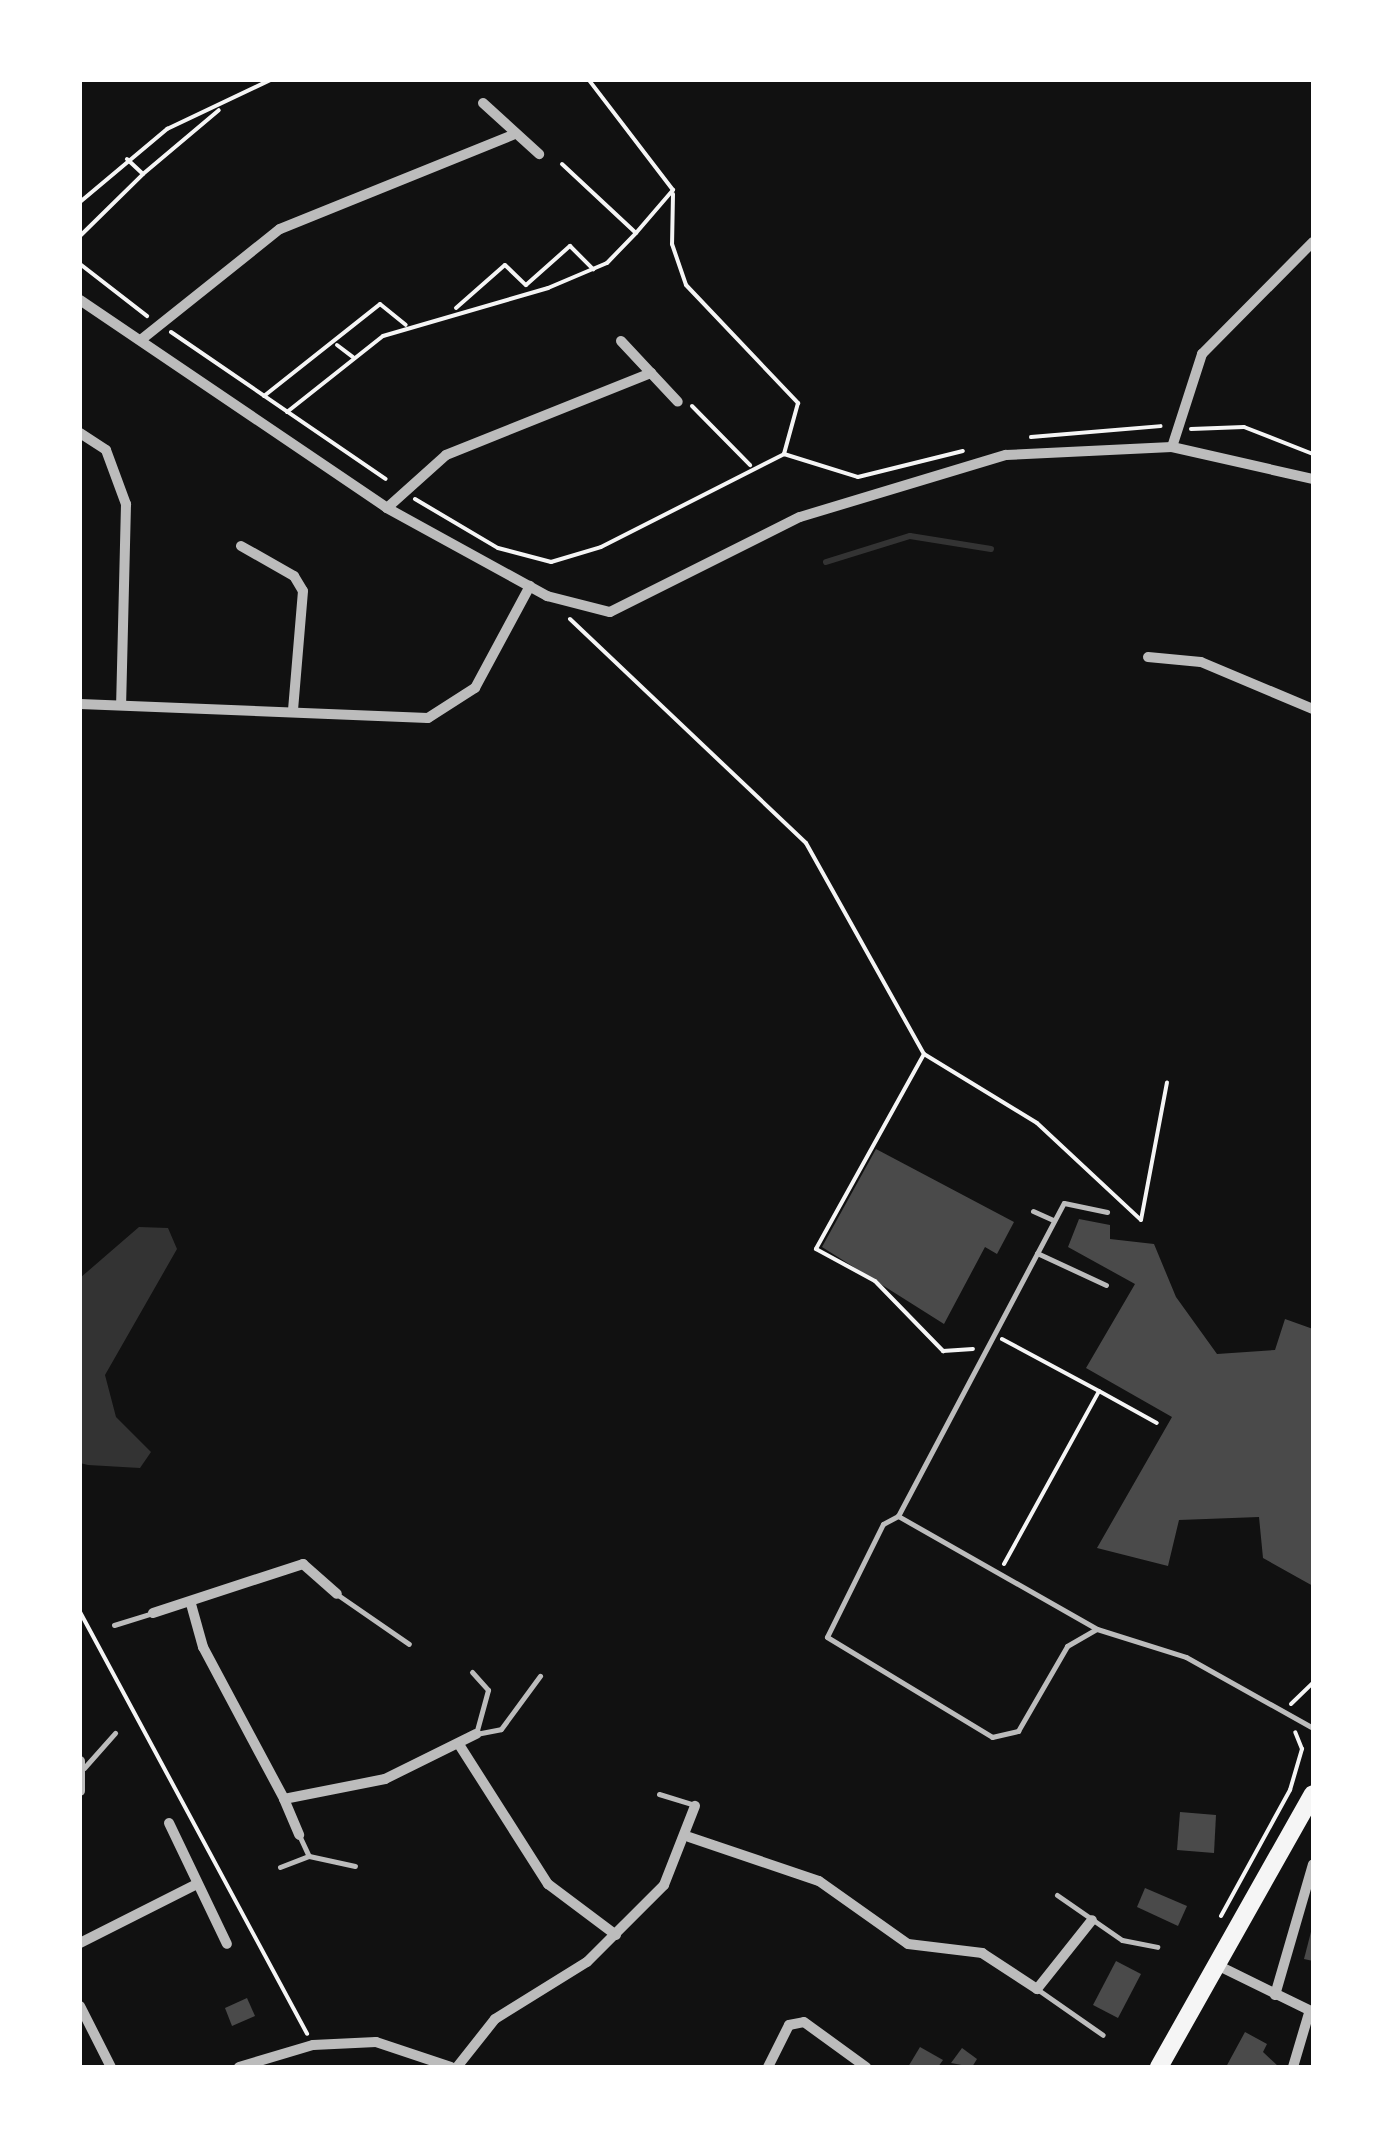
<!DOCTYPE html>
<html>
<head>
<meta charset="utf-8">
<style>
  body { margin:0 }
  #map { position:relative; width:1393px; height:2147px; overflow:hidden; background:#111; font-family:"Varela Round",sans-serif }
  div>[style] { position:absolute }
  .water>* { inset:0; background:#333 }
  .stream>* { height:6px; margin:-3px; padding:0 3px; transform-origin:3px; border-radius:3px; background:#333 }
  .building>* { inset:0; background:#4a4a4a }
  .path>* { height:4px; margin:-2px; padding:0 2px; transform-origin:2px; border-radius:2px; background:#f5f5f5 }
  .service>* { height:5px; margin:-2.5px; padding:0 2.5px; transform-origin:2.5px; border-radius:2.5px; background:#bcbcbc }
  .minor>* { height:10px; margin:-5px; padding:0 5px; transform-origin:5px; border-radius:5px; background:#bcbcbc }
  .primary>* { height:18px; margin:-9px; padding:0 9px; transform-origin:9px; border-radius:9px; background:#f5f5f5 }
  span { translate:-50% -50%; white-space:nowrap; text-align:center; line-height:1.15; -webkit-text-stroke:8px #fff; paint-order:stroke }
  .frame { position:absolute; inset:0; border:82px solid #fff; pointer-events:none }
</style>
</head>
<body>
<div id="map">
  <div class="water">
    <div style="clip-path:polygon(139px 1227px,168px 1228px,177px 1249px,105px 1375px,116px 1417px,151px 1452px,140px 1468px,88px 1465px,80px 1463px,80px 1278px)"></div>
  </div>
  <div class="stream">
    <div style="left:826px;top:562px;width:88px;rotate:-17.2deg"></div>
    <div style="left:910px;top:536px;width:82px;rotate:9.1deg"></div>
  </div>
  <div class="building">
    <div style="clip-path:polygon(876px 1149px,1014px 1222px,997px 1254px,985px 1247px,944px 1324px,822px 1247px)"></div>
    <div style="clip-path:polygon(1079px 1219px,1110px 1225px,1110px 1239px,1154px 1244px,1176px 1297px,1217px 1354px,1275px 1350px,1285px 1319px,1313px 1329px,1313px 1586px,1263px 1558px,1259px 1517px,1179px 1520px,1168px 1566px,1097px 1548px,1172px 1417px,1086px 1368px,1135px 1284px,1068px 1247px)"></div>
    <div style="clip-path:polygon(1180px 1812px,1216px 1815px,1214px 1853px,1177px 1850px)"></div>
    <div style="clip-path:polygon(1145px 1888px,1187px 1906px,1178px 1926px,1137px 1907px)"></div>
    <div style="clip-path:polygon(1312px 1928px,1313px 1928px,1313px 1961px,1304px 1959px)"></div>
    <div style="clip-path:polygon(1116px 1961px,1141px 1974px,1118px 2018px,1093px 2005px)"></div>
    <div style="clip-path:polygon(247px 1998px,255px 2016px,232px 2026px,225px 2008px)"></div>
    <div style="clip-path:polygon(1245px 2032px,1267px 2044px,1263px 2052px,1279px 2067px,1226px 2067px)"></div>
    <div style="clip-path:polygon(920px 2047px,943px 2060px,938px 2067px,908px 2067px)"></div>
    <div style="clip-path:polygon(962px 2048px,977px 2059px,972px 2067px,951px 2063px)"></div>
  </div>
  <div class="path">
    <div style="left:562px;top:164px;width:100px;rotate:43deg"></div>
    <div style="left:143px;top:174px;width:99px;rotate:-40.1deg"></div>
    <div style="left:673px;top:194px;width:50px;rotate:91.1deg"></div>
    <div style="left:672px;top:244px;width:43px;rotate:71.1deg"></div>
    <div style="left:686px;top:285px;width:163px;rotate:46.5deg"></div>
    <div style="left:798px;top:403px;width:53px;rotate:105.4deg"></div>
    <div style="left:80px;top:202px;width:114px;rotate:-40deg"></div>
    <div style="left:167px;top:129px;width:114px;rotate:-25.4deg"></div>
    <div style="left:80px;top:236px;width:88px;rotate:-44.5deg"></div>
    <div style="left:143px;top:174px;width:22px;rotate:-137deg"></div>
    <div style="left:80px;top:264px;width:85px;rotate:37.8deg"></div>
    <div style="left:456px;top:308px;width:65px;rotate:-41.3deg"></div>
    <div style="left:505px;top:265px;width:29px;rotate:44deg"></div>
    <div style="left:526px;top:285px;width:59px;rotate:-41.6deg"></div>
    <div style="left:570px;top:246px;width:33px;rotate:45deg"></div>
    <div style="left:171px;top:332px;width:260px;rotate:34.4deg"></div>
    <div style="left:337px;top:345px;width:20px;rotate:37deg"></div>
    <div style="left:264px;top:396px;width:148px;rotate:-38.4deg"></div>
    <div style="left:380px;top:304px;width:33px;rotate:39deg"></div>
    <div style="left:692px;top:406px;width:83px;rotate:45.5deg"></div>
    <div style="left:287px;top:412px;width:122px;rotate:-38.4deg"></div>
    <div style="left:383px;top:336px;width:172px;rotate:-16.2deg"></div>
    <div style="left:548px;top:288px;width:64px;rotate:-23deg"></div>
    <div style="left:607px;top:263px;width:42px;rotate:-46deg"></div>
    <div style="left:636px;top:233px;width:57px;rotate:-49.3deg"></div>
    <div style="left:673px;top:190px;width:138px;rotate:-127.4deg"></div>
    <div style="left:1191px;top:429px;width:53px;rotate:-2.2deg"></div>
    <div style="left:1244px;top:427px;width:74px;rotate:21.4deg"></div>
    <div style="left:1031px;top:437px;width:130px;rotate:-4.8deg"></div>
    <div style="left:415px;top:499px;width:96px;rotate:30.6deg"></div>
    <div style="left:498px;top:548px;width:55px;rotate:14.8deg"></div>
    <div style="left:551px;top:562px;width:52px;rotate:-16.7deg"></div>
    <div style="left:601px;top:547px;width:205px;rotate:-26.9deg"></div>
    <div style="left:784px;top:454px;width:77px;rotate:17.3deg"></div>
    <div style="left:858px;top:477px;width:108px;rotate:-13.9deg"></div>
    <div style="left:570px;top:619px;width:325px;rotate:43.5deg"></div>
    <div style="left:806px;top:843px;width:242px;rotate:60.8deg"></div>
    <div style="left:924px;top:1054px;width:132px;rotate:31.4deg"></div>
    <div style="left:1037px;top:1123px;width:142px;rotate:43deg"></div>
    <div style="left:1141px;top:1220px;width:140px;rotate:-79.3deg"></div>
    <div style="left:924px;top:1054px;width:223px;rotate:119deg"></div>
    <div style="left:816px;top:1249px;width:67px;rotate:28.5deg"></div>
    <div style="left:875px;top:1281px;width:98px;rotate:45.8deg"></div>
    <div style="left:943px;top:1351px;width:30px;rotate:-4deg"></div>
    <div style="left:1002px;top:1339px;width:110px;rotate:28.2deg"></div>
    <div style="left:1004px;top:1564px;width:197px;rotate:-61.2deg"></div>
    <div style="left:1099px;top:1391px;width:66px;rotate:28.9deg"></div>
    <div style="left:80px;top:1612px;width:479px;rotate:61.7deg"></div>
    <div style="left:1291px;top:1704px;width:30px;rotate:-44deg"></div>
    <div style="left:1221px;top:1916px;width:144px;rotate:-61.3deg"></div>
    <div style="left:1290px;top:1790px;width:43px;rotate:-73.7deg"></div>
    <div style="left:1302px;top:1749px;width:18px;rotate:-112deg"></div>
  </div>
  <div class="service">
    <div style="left:1033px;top:1211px;width:22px;rotate:24deg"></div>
    <div style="left:1037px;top:1253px;width:76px;rotate:24.9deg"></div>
    <div style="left:898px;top:1516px;width:354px;rotate:-62.1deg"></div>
    <div style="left:1064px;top:1203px;width:44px;rotate:11.8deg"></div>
    <div style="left:338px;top:1595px;width:86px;rotate:34.6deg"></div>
    <div style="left:114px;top:1625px;width:41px;rotate:-17.1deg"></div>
    <div style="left:1097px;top:1629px;width:229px;rotate:-150.4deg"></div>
    <div style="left:898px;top:1516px;width:17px;rotate:152deg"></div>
    <div style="left:883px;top:1524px;width:126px;rotate:116.4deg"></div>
    <div style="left:827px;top:1637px;width:193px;rotate:31.2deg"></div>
    <div style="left:992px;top:1737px;width:27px;rotate:-13deg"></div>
    <div style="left:1018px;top:1731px;width:98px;rotate:-60deg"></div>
    <div style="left:1067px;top:1646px;width:34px;rotate:-30deg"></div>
    <div style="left:1097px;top:1629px;width:93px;rotate:17.5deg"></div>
    <div style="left:1186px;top:1657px;width:145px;rotate:29.2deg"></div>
    <div style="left:472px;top:1672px;width:24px;rotate:48deg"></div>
    <div style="left:488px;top:1690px;width:46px;rotate:105.3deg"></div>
    <div style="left:476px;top:1734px;width:25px;rotate:-11deg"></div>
    <div style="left:501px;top:1729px;width:66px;rotate:-53.7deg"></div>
    <div style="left:84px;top:1768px;width:47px;rotate:-48.5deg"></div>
    <div style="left:659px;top:1794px;width:37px;rotate:17deg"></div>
    <div style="left:299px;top:1835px;width:23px;rotate:65deg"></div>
    <div style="left:309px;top:1856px;width:47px;rotate:12.3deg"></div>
    <div style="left:280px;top:1867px;width:31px;rotate:-21deg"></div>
    <div style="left:1057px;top:1895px;width:79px;rotate:34.7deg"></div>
    <div style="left:1122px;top:1940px;width:36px;rotate:11deg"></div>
    <div style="left:1037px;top:1989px;width:80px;rotate:34.9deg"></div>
  </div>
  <div class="minor">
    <div style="left:483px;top:103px;width:76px;rotate:42.3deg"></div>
    <div style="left:80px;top:300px;width:371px;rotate:34.1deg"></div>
    <div style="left:387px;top:508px;width:183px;rotate:28.8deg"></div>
    <div style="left:547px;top:596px;width:65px;rotate:14.3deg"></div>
    <div style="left:610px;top:612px;width:212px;rotate:-26.6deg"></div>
    <div style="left:800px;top:517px;width:215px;rotate:-16.8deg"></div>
    <div style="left:1006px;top:455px;width:166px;rotate:-2.8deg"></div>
    <div style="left:1172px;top:447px;width:145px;rotate:12.8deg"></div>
    <div style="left:142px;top:339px;width:176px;rotate:-38.6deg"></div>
    <div style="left:280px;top:229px;width:251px;rotate:-22deg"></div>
    <div style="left:621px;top:341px;width:83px;rotate:46.9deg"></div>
    <div style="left:80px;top:433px;width:31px;rotate:33deg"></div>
    <div style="left:106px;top:450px;width:58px;rotate:69.7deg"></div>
    <div style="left:126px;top:504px;width:199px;rotate:91.4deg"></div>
    <div style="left:1172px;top:447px;width:98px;rotate:-72.1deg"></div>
    <div style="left:1202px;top:354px;width:158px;rotate:-45.3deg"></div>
    <div style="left:387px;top:508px;width:79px;rotate:-41.9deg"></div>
    <div style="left:446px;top:455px;width:221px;rotate:-21.8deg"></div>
    <div style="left:241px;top:546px;width:61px;rotate:29.5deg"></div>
    <div style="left:294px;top:576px;width:17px;rotate:59deg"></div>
    <div style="left:303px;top:591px;width:120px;rotate:94.8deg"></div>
    <div style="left:1148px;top:657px;width:53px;rotate:5.4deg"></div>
    <div style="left:1201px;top:662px;width:121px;rotate:22.8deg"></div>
    <div style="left:80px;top:704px;width:348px;rotate:2.3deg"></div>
    <div style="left:428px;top:718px;width:56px;rotate:-32.6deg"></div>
    <div style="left:475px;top:688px;width:116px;rotate:-61.7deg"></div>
    <div style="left:191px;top:1604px;width:45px;rotate:74.4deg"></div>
    <div style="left:203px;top:1647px;width:172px;rotate:61.9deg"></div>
    <div style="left:284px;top:1799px;width:103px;rotate:-11.2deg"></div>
    <div style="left:385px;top:1779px;width:102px;rotate:-26.3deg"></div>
    <div style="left:153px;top:1613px;width:158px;rotate:-18.1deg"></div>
    <div style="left:303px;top:1564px;width:45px;rotate:41.4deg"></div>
    <div style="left:460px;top:1746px;width:164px;rotate:57.5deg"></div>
    <div style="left:548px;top:1884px;width:85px;rotate:36.9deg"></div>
    <div style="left:80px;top:1761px;width:30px;rotate:90deg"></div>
    <div style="left:284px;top:1799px;width:39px;rotate:67deg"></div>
    <div style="left:169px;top:1823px;width:134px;rotate:64.4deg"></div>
    <div style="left:689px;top:1837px;width:137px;rotate:18.7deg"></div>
    <div style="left:819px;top:1881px;width:109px;rotate:35.3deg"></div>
    <div style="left:908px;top:1944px;width:75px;rotate:6.9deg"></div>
    <div style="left:982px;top:1953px;width:66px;rotate:33.2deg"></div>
    <div style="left:1037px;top:1989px;width:88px;rotate:-51.4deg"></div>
    <div style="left:80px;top:1943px;width:131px;rotate:-26.8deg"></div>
    <div style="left:1217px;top:1965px;width:107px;rotate:26.1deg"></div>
    <div style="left:1275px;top:1995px;width:136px;rotate:-73.8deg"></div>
    <div style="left:80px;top:2006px;width:68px;rotate:63.1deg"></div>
    <div style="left:239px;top:2067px;width:77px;rotate:-16.6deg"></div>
    <div style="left:313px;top:2045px;width:63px;rotate:-2.7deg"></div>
    <div style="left:376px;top:2042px;width:79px;rotate:18.4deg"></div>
    <div style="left:457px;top:2067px;width:61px;rotate:-51.6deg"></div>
    <div style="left:495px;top:2019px;width:108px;rotate:-31.8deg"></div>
    <div style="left:587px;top:1962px;width:109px;rotate:-45deg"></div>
    <div style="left:664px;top:1885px;width:85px;rotate:-68.6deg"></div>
    <div style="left:768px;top:2067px;width:47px;rotate:-63.4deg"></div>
    <div style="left:789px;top:2025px;width:15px;rotate:-11deg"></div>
    <div style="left:804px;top:2022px;width:77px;rotate:36deg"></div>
    <div style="left:1293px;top:2067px;width:56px;rotate:-73.5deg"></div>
  </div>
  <div class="primary">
    <div style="left:1159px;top:2067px;width:313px;rotate:-60.6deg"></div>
  </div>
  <div class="frame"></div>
</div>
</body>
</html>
